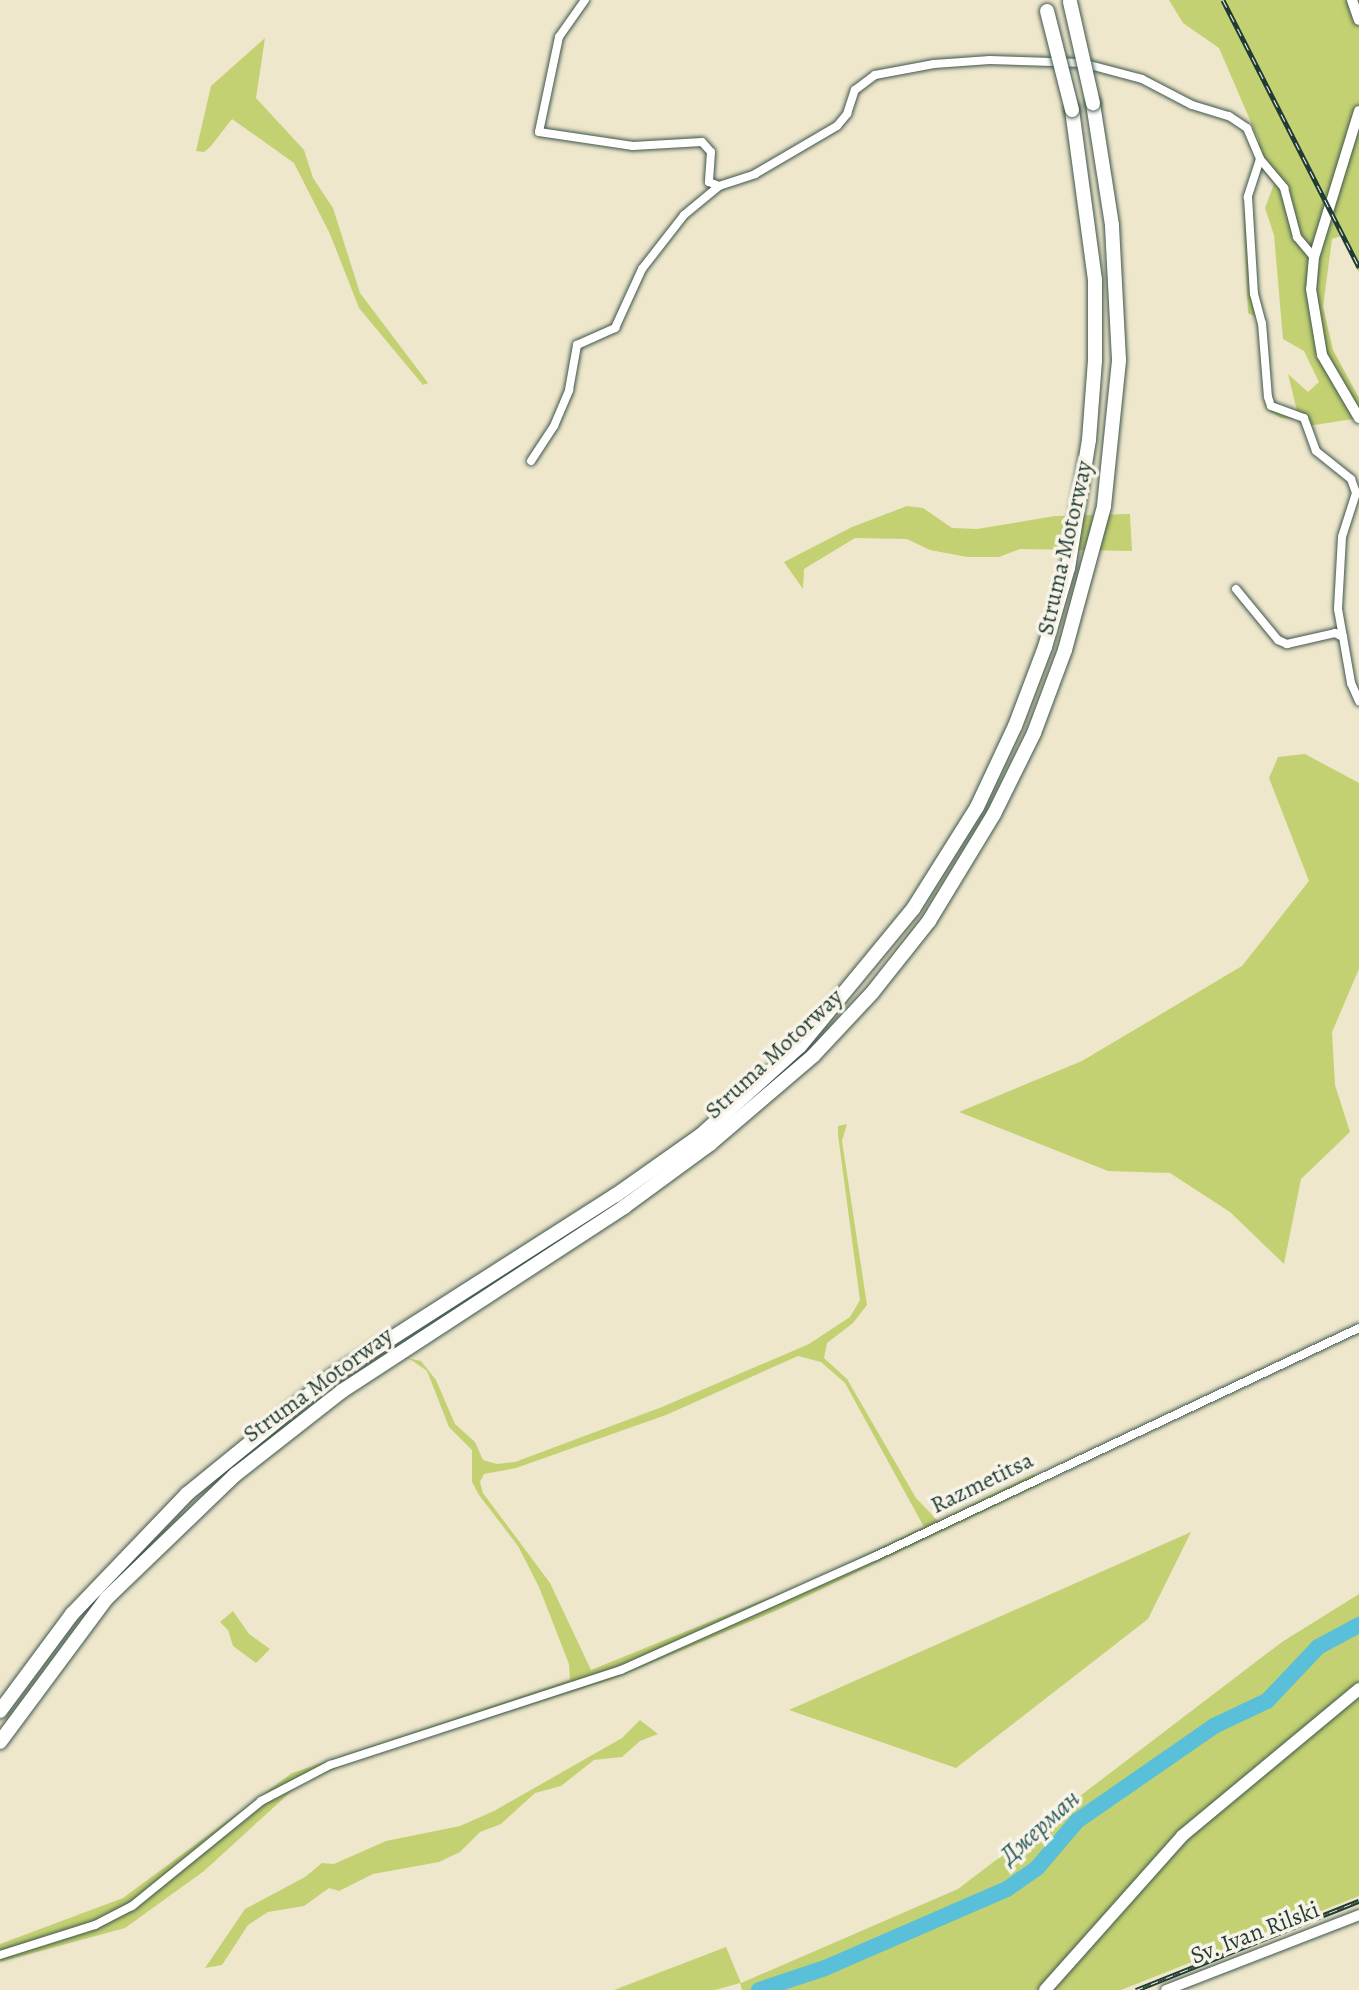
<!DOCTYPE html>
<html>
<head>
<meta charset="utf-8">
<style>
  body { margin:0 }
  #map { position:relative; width:1359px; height:1990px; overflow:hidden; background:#eee7cc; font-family:Alegreya,serif }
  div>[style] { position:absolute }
  .green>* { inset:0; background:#c3d173 }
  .river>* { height:16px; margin:-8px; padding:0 8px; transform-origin:8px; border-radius:8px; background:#5abfd8 }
  .roads { filter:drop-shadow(0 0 2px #3e564b) drop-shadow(0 0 2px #3e564b) }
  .street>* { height:8px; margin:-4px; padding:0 4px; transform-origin:4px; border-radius:4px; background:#fff }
  .secondary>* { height:10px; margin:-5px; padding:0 5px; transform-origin:5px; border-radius:5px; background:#fff }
  .primary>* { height:12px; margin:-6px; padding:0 6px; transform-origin:6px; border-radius:6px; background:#fff }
  .highway>* { height:14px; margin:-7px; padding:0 7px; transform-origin:7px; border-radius:7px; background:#fff }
  .rail>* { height:5px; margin-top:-2.5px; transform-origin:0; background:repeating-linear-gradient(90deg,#f7f3e8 0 8px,#1f3d34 0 16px); box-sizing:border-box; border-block:2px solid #1f3d34 }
  .bridges { filter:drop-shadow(0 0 2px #3e564b) drop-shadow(0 0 2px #3e564b) }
  .highway-bridge>* { height:14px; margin:-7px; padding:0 7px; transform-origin:7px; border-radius:7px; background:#fff }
  span { translate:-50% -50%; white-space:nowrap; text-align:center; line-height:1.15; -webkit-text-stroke:7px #f7f3e8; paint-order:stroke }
  .street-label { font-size:24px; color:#1f3d34 }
  .water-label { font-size:26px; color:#2e5e5d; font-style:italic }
</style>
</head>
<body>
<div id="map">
  <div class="green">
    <div style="clip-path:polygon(evenodd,1169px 0,1359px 0,1359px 273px,1341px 236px,1332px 239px,1323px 307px,1333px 350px,1359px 398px,1359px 418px,1308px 426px,1304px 419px,1281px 418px,1266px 409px,1258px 318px,1248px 313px,1244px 227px,1244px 203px,1259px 141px,1219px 48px,1183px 23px,1169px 0,1261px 167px,1274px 184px,1265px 208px,1274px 235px,1283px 339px,1304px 351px,1319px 382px,1308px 392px,1288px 374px,1297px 411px,1272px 403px,1263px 330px,1254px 305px,1248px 197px,1261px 167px)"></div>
    <div style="clip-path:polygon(265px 38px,256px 98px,304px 150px,313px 178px,333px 208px,360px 293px,428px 383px,423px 385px,359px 308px,330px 234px,294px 163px,232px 119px,211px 146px,204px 152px,196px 151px,211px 86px)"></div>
    <div style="clip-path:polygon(907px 506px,923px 508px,952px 528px,977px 529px,1055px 516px,1130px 514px,1132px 551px,1020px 549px,999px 557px,967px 557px,930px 550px,907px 539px,855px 538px,804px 569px,803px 589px,784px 562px,852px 527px)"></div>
    <div style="clip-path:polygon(1305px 754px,1359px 783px,1359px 969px,1332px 1032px,1335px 1085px,1350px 1132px,1301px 1179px,1284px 1264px,1230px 1212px,1170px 1173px,1108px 1171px,959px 1112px,1082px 1061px,1242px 966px,1309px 881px,1269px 778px,1278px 757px)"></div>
    <div style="clip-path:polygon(evenodd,847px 1124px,842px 1141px,867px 1305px,853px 1323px,827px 1343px,824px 1358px,847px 1379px,916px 1498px,938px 1521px,1034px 1474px,1041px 1484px,780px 1609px,613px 1679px,349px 1762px,297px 1786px,204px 1871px,125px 1928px,0 1962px,0 1944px,123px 1898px,292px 1773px,570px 1680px,569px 1664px,539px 1587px,518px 1546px,479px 1495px,472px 1482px,472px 1450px,449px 1427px,427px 1371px,410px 1359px,400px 1359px,332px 1394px,311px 1370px,334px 1390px,398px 1356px,421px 1361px,436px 1380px,455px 1424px,475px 1442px,483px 1460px,497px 1464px,515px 1462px,662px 1407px,809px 1344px,850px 1317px,860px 1300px,838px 1135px,838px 1126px,847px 1124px,798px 1356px,821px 1362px,845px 1383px,924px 1527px,813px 1580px,591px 1670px,550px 1583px,483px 1493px,480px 1482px,484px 1474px,516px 1468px,666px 1415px,798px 1356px)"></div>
    <div style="clip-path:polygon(1191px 1532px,1148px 1619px,956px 1768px,789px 1710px)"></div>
    <div style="clip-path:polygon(1359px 1594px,1359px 1896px,1121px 1990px,742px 1990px,740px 1983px,715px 1990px,614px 1990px,726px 1947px,741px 1983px,958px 1889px,1282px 1642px)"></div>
    <div style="clip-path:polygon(233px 1611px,249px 1634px,270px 1649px,256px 1663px,233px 1646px,228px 1630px,220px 1622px)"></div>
    <div style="clip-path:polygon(640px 1720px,658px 1734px,640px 1741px,622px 1757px,594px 1760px,561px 1786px,535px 1793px,501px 1824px,480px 1832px,460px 1852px,439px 1862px,373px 1874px,339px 1891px,329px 1888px,304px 1906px,268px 1912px,248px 1925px,222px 1965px,205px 1968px,245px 1909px,305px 1877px,322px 1863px,334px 1864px,386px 1841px,460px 1826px,494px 1811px,622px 1738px)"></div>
  </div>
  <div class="river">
    <div style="left:759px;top:1990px;width:70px;rotate:-18.4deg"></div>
    <div style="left:825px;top:1968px;width:198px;rotate:-23.5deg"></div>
    <div style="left:1007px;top:1889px;width:37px;rotate:-35deg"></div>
    <div style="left:1037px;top:1868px;width:62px;rotate:-49.6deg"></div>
    <div style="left:1077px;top:1821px;width:167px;rotate:-34.7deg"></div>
    <div style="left:1214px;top:1726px;width:59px;rotate:-25.3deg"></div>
    <div style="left:1267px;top:1701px;width:74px;rotate:-46.6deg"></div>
    <div style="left:1318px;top:1647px;width:47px;rotate:-28.2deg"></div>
  </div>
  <div class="roads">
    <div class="street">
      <div style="left:585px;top:0;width:45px;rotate:125.1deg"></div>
      <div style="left:559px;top:37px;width:97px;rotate:101.9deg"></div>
      <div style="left:539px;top:132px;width:95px;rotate:8.5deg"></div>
      <div style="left:633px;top:146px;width:69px;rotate:-3.3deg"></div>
      <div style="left:702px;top:142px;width:13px;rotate:48deg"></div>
      <div style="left:711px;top:152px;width:30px;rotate:94deg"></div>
      <div style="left:709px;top:182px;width:11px;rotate:22deg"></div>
      <div style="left:1260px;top:159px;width:40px;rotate:108deg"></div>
      <div style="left:1248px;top:197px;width:97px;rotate:86.5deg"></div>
      <div style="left:1254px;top:294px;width:30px;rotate:75deg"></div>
      <div style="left:1262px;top:323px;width:74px;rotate:85.4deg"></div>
      <div style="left:1268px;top:397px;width:9px;rotate:72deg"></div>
      <div style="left:1271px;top:406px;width:35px;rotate:20deg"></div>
      <div style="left:1304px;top:418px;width:35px;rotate:70deg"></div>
      <div style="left:1316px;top:451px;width:45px;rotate:38.7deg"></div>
      <div style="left:1351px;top:479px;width:15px;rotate:70deg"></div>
      <div style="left:1356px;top:493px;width:46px;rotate:107.7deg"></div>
      <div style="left:1342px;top:537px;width:72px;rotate:93.2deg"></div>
      <div style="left:1338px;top:609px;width:28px;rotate:80deg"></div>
      <div style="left:531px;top:461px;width:42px;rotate:-56.7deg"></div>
      <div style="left:554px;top:426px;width:39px;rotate:-67deg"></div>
      <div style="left:569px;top:390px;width:46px;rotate:-79.9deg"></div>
      <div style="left:577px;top:345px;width:42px;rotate:-24.1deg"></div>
      <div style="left:615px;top:328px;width:65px;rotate:-65.4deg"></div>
      <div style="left:642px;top:269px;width:68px;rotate:-52.1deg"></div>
      <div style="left:684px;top:215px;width:45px;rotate:-39.6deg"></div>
      <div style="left:719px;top:186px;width:38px;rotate:-18deg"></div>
      <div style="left:755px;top:174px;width:95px;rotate:-30.3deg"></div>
      <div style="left:837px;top:126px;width:16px;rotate:-50deg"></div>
      <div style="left:847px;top:114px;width:25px;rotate:-72deg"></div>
      <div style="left:855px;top:90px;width:25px;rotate:-37deg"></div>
      <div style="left:875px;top:75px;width:60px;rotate:-10.6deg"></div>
      <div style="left:934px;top:64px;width:56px;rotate:-4.1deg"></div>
      <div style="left:990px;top:60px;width:92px;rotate:1.9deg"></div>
      <div style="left:1082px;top:63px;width:62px;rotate:14.9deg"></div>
      <div style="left:1142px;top:79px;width:56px;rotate:27.5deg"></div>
      <div style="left:1192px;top:105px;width:39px;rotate:17deg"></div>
      <div style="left:1229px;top:116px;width:22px;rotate:34deg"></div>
      <div style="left:1247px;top:128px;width:34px;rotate:67deg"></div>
      <div style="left:1260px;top:159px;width:38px;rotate:50deg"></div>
      <div style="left:1284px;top:188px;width:51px;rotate:75.1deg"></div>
      <div style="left:1297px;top:237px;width:26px;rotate:50deg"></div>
      <div style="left:1236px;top:589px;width:66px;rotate:50.5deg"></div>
      <div style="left:1278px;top:640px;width:10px;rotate:24deg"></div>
      <div style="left:1287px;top:644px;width:49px;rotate:-12.9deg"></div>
      <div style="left:1335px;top:633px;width:9px;rotate:27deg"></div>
      <div style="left:1343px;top:637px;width:47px;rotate:80.1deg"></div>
      <div style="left:1351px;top:683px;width:20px;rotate:66deg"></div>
      <div style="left:0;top:1955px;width:100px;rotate:-17.5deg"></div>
      <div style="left:95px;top:1925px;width:42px;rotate:-27.2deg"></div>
      <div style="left:132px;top:1906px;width:166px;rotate:-39.1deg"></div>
      <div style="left:261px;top:1801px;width:78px;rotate:-27.6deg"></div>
      <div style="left:330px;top:1765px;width:306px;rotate:-18.1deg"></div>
      <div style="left:621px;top:1670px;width:279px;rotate:-24.1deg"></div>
      <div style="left:876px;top:1556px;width:534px;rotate:-25.27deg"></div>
    </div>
    <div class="secondary">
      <div style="left:1352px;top:0;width:21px;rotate:71deg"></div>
      <div style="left:1359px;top:111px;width:153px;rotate:107.1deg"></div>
      <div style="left:1314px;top:257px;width:32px;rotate:95deg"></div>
      <div style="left:1311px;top:289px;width:67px;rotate:80.5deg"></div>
      <div style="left:1322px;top:355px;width:73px;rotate:59.6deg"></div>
      <div style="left:1166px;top:1990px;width:207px;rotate:-21.2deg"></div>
    </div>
    <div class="primary">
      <div style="left:1045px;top:1990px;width:206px;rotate:-48.3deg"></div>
      <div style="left:1182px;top:1836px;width:230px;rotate:-39.7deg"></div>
    </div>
    <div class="highway">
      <div style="left:0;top:1711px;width:121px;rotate:-53.4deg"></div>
      <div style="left:72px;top:1614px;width:166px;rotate:-46.2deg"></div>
      <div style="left:187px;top:1494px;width:186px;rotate:-39.1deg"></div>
      <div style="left:331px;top:1377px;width:338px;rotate:-32.6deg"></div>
      <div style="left:616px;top:1195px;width:104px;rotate:-35.2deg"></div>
      <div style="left:701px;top:1135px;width:133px;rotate:-42deg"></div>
      <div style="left:800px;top:1046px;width:178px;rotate:-50.5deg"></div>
      <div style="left:913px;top:909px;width:120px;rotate:-57.9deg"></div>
      <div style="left:977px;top:807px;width:89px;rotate:-64.9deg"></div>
      <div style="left:1015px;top:726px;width:85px;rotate:-69.2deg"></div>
      <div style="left:1045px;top:647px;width:82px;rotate:-73.8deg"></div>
      <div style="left:1068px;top:568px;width:130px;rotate:-80.7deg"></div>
      <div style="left:1089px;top:440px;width:79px;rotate:-85.7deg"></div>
      <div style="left:1095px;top:361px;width:81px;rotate:-90deg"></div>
      <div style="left:1095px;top:280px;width:172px;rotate:-97.7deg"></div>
      <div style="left:0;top:1742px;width:179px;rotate:-53.4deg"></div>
      <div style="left:107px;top:1598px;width:178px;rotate:-43.9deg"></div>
      <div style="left:235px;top:1475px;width:136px;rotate:-38.1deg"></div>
      <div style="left:342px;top:1391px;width:337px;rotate:-33.1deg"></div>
      <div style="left:624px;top:1207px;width:107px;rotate:-36.2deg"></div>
      <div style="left:710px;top:1144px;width:135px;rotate:-40.5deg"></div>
      <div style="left:813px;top:1056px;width:86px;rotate:-46.9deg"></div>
      <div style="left:872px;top:993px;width:92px;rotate:-51.6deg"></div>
      <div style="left:929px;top:921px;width:125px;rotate:-58.7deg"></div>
      <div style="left:994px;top:814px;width:90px;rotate:-63.7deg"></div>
      <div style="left:1034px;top:733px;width:89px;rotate:-69.5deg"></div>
      <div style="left:1065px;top:650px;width:149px;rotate:-74.8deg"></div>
      <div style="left:1104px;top:506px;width:147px;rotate:-84.1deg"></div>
      <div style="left:1119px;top:360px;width:135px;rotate:-93deg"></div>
      <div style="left:1112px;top:225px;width:123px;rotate:-98.9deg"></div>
    </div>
  </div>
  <div class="rail">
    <div style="left:1223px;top:0;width:300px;rotate:63deg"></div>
    <div style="left:1136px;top:1990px;width:240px;rotate:-21.8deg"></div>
  </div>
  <div class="bridges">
    <div class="highway-bridge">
      <div style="left:1070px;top:2px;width:104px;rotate:77.2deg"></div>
      <div style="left:1047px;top:11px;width:102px;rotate:75.8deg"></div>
    </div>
  </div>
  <div class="street-label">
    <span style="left:1065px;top:548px;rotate:-77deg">Struma Motorway</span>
    <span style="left:774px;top:1054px;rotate:-43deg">Struma Motorway</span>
    <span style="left:318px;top:1385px;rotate:-36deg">Struma Motorway</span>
    <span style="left:982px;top:1483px;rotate:-26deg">Razmetitsa</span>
    <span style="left:1255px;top:1933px;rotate:-21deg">Sv. Ivan Rilski</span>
  </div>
  <div class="water-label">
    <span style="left:1040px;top:1827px;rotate:-42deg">Джерман</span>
  </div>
</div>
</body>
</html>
